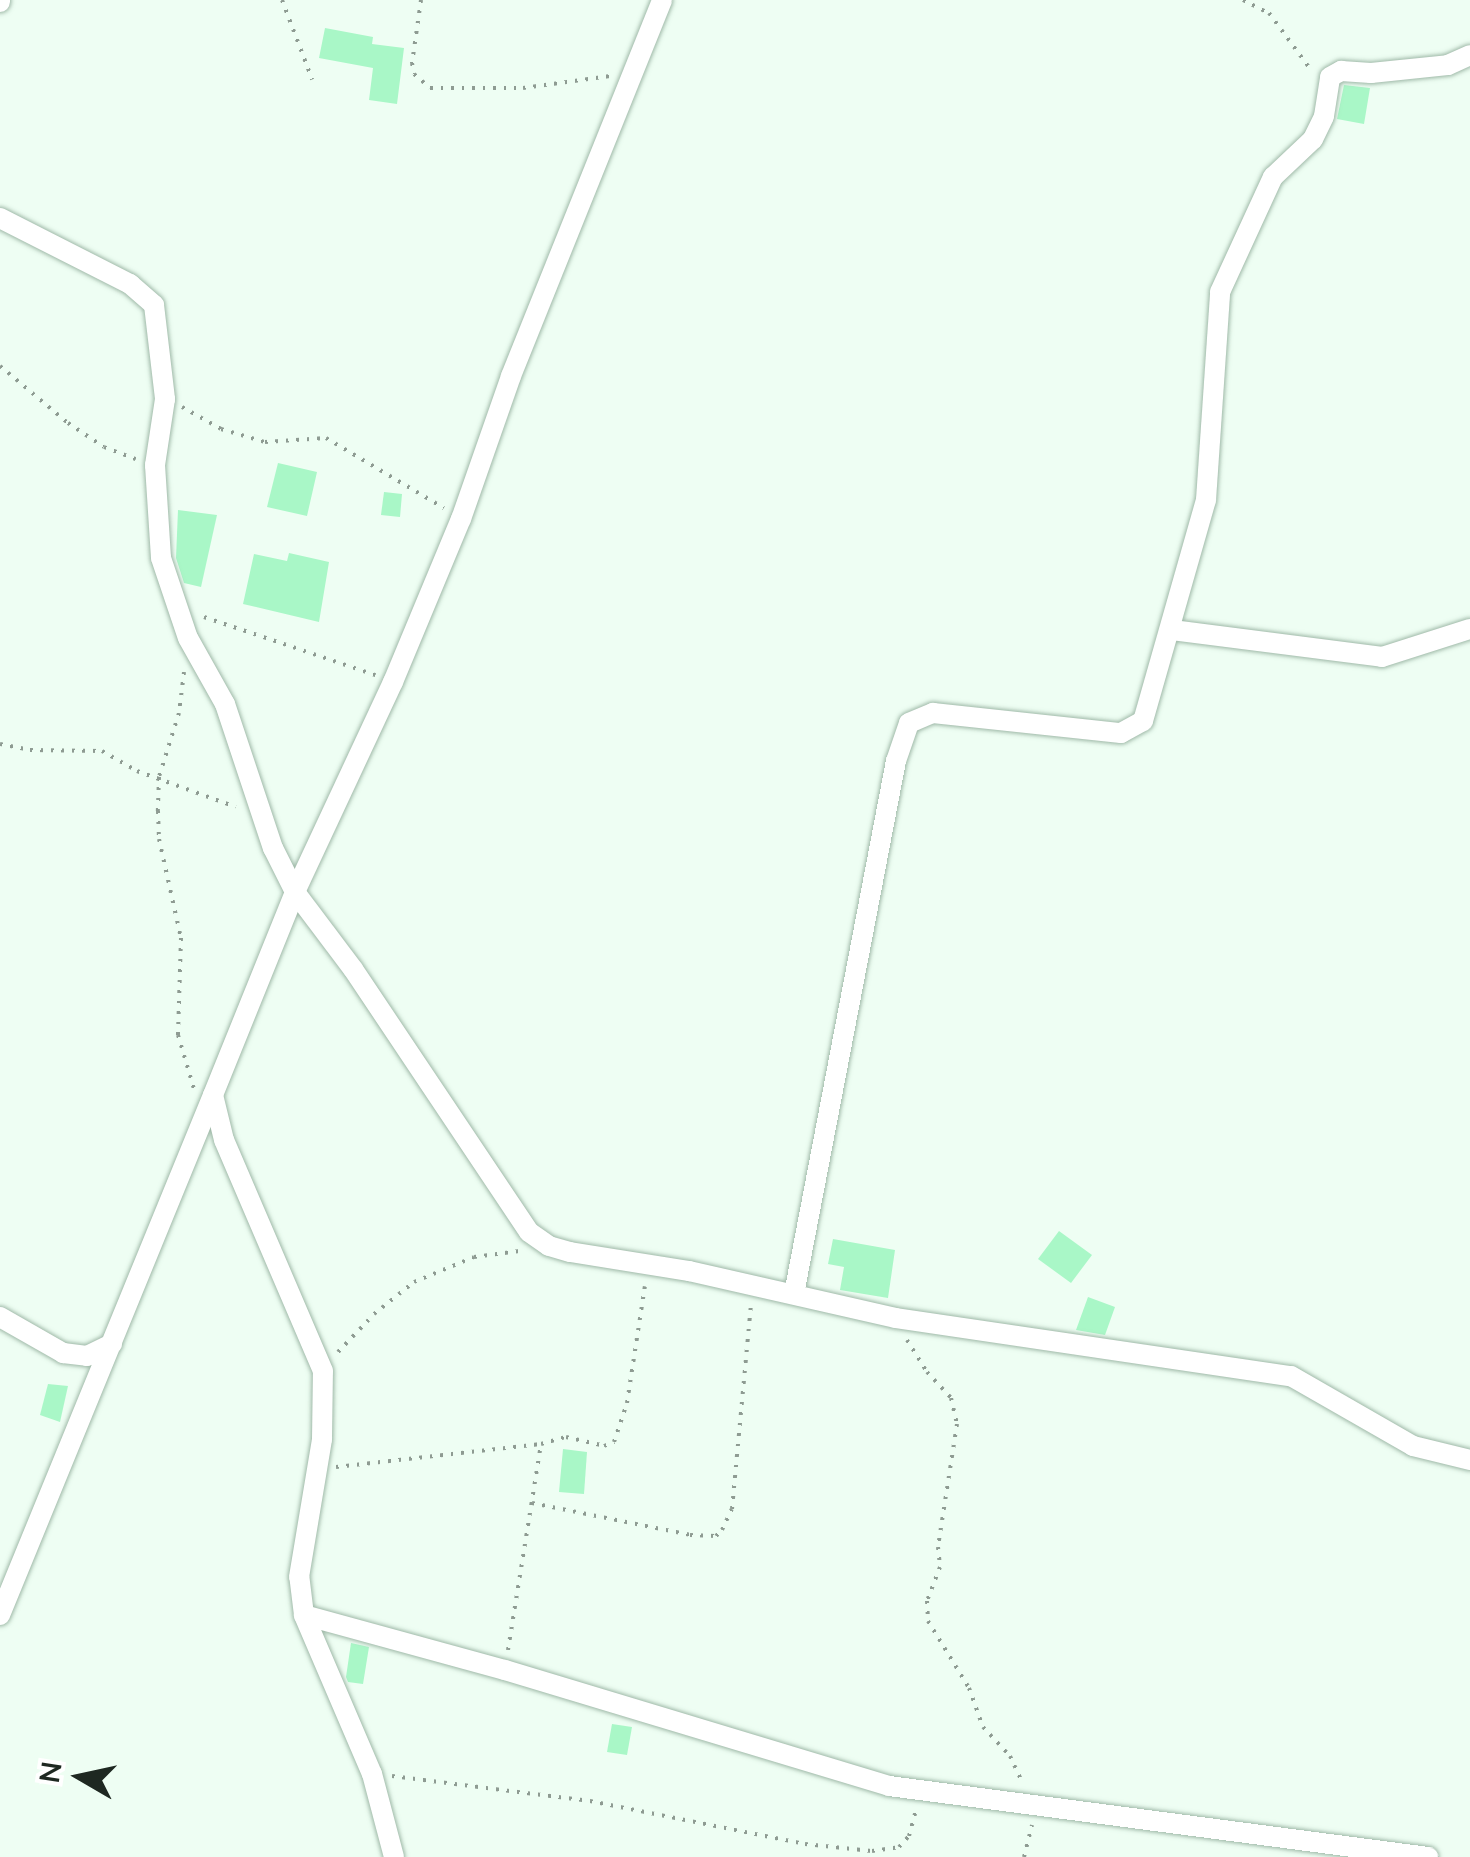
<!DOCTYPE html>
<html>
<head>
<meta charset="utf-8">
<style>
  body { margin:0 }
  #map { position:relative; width:1470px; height:1857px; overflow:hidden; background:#eefef3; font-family:Mulish,sans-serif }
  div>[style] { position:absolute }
  .building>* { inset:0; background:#a9f7c7 }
  .path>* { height:4px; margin-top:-2px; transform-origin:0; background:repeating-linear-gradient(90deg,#8e9b92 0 2.5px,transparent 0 10.5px) }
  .roads { filter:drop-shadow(0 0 2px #9fb9a8) drop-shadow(0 0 2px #9fb9a8) }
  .street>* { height:20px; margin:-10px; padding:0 10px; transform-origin:10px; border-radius:10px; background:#fff }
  span { translate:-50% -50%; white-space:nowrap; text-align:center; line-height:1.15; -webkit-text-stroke:9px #fff; paint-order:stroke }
  .north { position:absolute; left:30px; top:1727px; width:100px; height:100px; -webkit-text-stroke:8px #fff; paint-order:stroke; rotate:279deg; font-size:28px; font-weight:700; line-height:40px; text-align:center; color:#1e2821 }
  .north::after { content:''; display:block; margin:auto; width:35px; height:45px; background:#1e2821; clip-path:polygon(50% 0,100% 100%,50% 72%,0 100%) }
</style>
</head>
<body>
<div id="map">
  <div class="building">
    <div style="clip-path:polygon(325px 28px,373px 37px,372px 44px,404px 48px,397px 104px,369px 100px,373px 68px,319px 58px)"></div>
    <div style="clip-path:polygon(1344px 85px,1370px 88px,1364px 124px,1337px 119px)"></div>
    <div style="clip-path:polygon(278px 463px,317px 472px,307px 516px,267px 507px)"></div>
    <div style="clip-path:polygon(384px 492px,402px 494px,400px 517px,381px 515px)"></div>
    <div style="clip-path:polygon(178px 510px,217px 515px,201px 587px,184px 583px,176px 558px)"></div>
    <div style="clip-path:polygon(289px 553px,329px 562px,319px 622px,243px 604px,254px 554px,287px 561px)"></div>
    <div style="clip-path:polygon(1059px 1231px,1092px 1255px,1071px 1283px,1038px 1259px)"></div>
    <div style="clip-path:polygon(833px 1239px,895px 1250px,888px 1298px,840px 1290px,844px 1267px,828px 1264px)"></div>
    <div style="clip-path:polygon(1088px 1297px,1115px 1307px,1105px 1335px,1076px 1330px)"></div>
    <div style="clip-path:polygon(48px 1384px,68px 1386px,60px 1422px,40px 1415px)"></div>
    <div style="clip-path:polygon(563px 1449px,587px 1452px,584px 1494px,559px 1492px)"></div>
    <div style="clip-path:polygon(351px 1643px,369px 1647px,363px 1684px,348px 1682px,346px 1677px)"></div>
    <div style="clip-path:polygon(612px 1724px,632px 1727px,627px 1755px,607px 1752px)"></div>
  </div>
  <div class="path">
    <div style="left:282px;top:0;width:85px;rotate:69.2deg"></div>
    <div style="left:421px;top:0;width:64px;rotate:98.1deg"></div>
    <div style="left:412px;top:63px;width:11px;rotate:80deg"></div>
    <div style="left:414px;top:74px;width:21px;rotate:41deg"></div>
    <div style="left:430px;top:88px;width:93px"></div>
    <div style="left:523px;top:88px;width:88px;rotate:-7.9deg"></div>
    <div style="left:1243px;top:0;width:29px;rotate:27deg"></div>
    <div style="left:1269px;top:13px;width:71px;rotate:53.6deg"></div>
    <div style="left:0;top:366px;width:89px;rotate:40deg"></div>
    <div style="left:68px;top:423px;width:43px;rotate:33.7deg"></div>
    <div style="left:104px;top:447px;width:34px;rotate:21deg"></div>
    <div style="left:182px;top:407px;width:45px;rotate:29.4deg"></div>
    <div style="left:221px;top:429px;width:46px;rotate:16.5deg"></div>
    <div style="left:265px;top:442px;width:61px;rotate:-3.8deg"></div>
    <div style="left:326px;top:438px;width:137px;rotate:30.7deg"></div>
    <div style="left:204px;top:617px;width:181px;rotate:18.7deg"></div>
    <div style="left:184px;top:672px;width:41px;rotate:97deg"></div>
    <div style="left:179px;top:713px;width:67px;rotate:107.4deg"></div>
    <div style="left:159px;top:777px;width:34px;rotate:92deg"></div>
    <div style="left:158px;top:811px;width:28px;rotate:88deg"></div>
    <div style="left:159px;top:839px;width:101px;rotate:77.5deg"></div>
    <div style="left:181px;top:938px;width:97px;rotate:91.8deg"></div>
    <div style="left:178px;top:1035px;width:56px;rotate:73.5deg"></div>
    <div style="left:0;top:744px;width:31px;rotate:11deg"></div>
    <div style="left:30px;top:750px;width:72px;rotate:0.8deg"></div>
    <div style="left:102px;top:751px;width:40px;rotate:29.7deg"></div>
    <div style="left:137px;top:771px;width:105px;rotate:20deg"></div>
    <div style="left:907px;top:1340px;width:38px;rotate:58deg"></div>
    <div style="left:927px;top:1372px;width:35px;rotate:47deg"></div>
    <div style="left:951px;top:1398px;width:27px;rotate:77deg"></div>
    <div style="left:957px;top:1424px;width:124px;rotate:98.8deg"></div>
    <div style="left:938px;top:1547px;width:20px;rotate:84deg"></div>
    <div style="left:940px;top:1567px;width:36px;rotate:111deg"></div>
    <div style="left:927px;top:1601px;width:20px;rotate:87deg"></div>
    <div style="left:928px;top:1621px;width:79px;rotate:58.5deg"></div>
    <div style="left:969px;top:1688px;width:41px;rotate:70.3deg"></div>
    <div style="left:983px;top:1727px;width:40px;rotate:47deg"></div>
    <div style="left:1010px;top:1756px;width:29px;rotate:65deg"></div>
    <div style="left:338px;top:1352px;width:52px;rotate:-46.5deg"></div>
    <div style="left:374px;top:1314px;width:51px;rotate:-38.7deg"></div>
    <div style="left:414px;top:1282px;width:65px;rotate:-22.6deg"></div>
    <div style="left:474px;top:1257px;width:46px;rotate:-7.4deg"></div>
    <div style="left:336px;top:1467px;width:206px;rotate:-6.4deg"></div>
    <div style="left:532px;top:1503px;width:161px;rotate:11.4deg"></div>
    <div style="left:690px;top:1535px;width:26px;rotate:2deg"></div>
    <div style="left:716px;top:1536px;width:8px;rotate:-45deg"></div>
    <div style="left:722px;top:1530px;width:23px;rotate:-65deg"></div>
    <div style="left:732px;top:1509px;width:206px;rotate:-84.7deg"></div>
    <div style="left:508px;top:1650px;width:209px;rotate:-80.9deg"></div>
    <div style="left:541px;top:1444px;width:26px;rotate:-16deg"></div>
    <div style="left:566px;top:1437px;width:39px;rotate:13deg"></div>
    <div style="left:604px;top:1446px;width:11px;rotate:-22deg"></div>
    <div style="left:614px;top:1442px;width:41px;rotate:-71.6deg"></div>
    <div style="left:627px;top:1403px;width:118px;rotate:-81.3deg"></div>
    <div style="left:392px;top:1776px;width:200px;rotate:7.2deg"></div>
    <div style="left:590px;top:1801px;width:219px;rotate:11.3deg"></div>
    <div style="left:805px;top:1844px;width:67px;rotate:6deg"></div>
    <div style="left:872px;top:1851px;width:27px;rotate:-8deg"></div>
    <div style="left:899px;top:1847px;width:15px;rotate:-48deg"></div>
    <div style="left:909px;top:1836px;width:27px;rotate:-75deg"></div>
    <div style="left:1024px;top:1857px;width:33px;rotate:-76deg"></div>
  </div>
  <div class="roads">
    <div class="street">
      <div style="left:0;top:2px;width:2px;rotate:-90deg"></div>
      <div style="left:0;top:218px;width:146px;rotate:26.9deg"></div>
      <div style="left:130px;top:284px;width:32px;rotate:41deg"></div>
      <div style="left:154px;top:305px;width:95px;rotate:83.3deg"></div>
      <div style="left:165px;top:399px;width:67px;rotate:98.6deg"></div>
      <div style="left:155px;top:465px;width:93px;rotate:86.3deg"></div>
      <div style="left:161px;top:558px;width:84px;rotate:71.4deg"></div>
      <div style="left:188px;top:638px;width:76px;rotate:60.7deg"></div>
      <div style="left:225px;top:704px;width:152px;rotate:71.6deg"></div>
      <div style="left:273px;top:848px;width:49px;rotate:63.4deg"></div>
      <div style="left:295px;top:892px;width:96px;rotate:53deg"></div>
      <div style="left:353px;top:969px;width:316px;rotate:56.2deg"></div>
      <div style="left:529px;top:1232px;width:24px;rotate:35deg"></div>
      <div style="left:549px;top:1246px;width:22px;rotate:16deg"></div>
      <div style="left:570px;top:1252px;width:121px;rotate:9.1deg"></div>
      <div style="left:689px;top:1271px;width:212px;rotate:12.8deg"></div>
      <div style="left:896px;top:1318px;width:399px;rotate:8.4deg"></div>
      <div style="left:1291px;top:1376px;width:141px;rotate:29.8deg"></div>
      <div style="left:1413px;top:1446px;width:59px;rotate:13.8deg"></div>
      <div style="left:1172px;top:630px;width:212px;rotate:7.3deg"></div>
      <div style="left:1382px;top:657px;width:92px;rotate:-17.7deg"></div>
      <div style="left:794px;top:1294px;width:543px;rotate:-79.17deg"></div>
      <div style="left:896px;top:761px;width:40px;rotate:-71.1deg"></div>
      <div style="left:909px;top:723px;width:26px;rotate:-23deg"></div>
      <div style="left:933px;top:713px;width:189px;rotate:6.1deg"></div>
      <div style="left:1121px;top:733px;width:25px;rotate:-29deg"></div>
      <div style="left:1143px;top:721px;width:230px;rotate:-74.1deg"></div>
      <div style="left:1206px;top:500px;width:208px;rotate:-86.1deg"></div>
      <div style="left:1220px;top:292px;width:127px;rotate:-65.3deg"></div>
      <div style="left:1273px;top:177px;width:55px;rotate:-43.5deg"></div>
      <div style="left:1313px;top:139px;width:25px;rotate:-64deg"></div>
      <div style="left:1324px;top:116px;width:39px;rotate:-81deg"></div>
      <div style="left:1330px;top:77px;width:13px;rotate:-29deg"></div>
      <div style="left:1341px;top:71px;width:30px;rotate:4deg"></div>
      <div style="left:1371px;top:73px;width:77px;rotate:-5.9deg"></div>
      <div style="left:1448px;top:65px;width:24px;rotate:-24deg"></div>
      <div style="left:0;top:1317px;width:73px;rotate:29.7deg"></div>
      <div style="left:63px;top:1353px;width:24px;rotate:7deg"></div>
      <div style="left:87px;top:1356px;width:28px;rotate:-26deg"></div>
      <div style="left:0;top:1615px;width:562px;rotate:-67.73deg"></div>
      <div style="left:304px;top:1615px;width:208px;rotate:15.3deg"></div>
      <div style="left:505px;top:1670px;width:401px;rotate:16.8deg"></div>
      <div style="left:889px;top:1786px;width:544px;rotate:7.5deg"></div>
      <div style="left:394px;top:1857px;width:86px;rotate:-104.8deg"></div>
      <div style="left:372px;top:1774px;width:173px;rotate:-113.2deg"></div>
      <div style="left:304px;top:1615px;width:38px;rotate:-97deg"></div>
      <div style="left:299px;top:1577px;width:140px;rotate:-80.5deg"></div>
      <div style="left:322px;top:1439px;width:68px;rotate:-89.2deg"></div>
      <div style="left:323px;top:1371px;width:251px;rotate:-113.2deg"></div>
      <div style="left:224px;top:1140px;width:46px;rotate:-103.7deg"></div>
      <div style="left:213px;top:1095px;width:219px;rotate:-68deg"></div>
      <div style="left:295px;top:892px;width:232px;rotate:-65deg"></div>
      <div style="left:393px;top:682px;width:177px;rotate:-67.4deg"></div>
      <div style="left:461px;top:519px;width:151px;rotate:-70.7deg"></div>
      <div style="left:511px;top:376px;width:405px;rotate:-68.1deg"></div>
    </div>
  </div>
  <div class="north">N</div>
</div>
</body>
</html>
